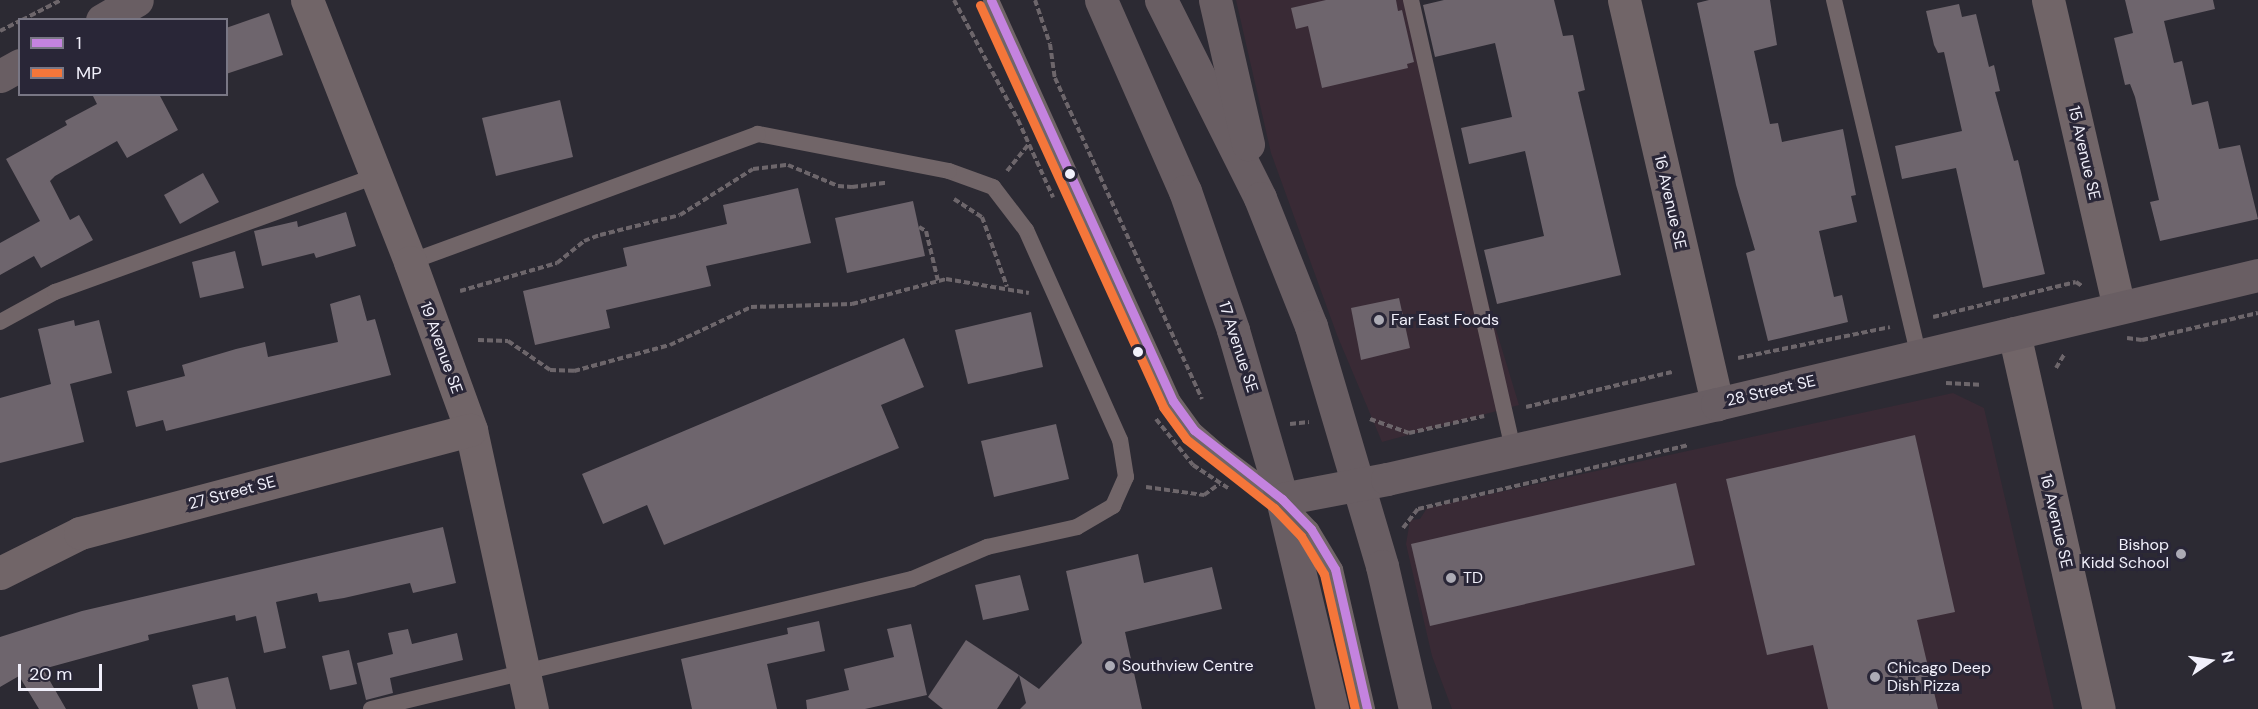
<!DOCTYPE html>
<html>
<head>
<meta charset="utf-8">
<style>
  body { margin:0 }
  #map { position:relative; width:2258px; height:709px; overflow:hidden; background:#2c2a33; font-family:"DM Sans",sans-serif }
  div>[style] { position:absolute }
  .commercial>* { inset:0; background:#392a35 }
  .building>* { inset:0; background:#6e656d }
  .path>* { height:4px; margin-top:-2px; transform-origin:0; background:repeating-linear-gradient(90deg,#6d666b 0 6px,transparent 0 9px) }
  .lane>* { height:16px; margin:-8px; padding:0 8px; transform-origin:8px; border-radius:8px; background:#716568 }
  .street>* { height:33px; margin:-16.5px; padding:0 16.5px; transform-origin:16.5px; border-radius:16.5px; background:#716568 }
  .secondary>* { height:33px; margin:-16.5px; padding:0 16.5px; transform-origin:16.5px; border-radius:16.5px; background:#695e63 }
  .bus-1>* { height:9px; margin:-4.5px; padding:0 4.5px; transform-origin:4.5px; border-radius:4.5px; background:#c483df }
  .bus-2>* { height:9px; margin:-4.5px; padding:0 4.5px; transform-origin:4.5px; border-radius:4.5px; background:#f5763a }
  .dots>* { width:16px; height:16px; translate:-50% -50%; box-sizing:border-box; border:3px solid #292637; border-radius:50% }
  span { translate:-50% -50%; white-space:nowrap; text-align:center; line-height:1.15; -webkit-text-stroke:6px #292637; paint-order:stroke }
  .street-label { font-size:16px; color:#f1f0fb }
  .poi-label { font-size:16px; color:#f1f0fb }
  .left { translate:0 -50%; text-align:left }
  .right { translate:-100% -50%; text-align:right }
  .legend { position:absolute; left:18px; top:18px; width:210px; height:78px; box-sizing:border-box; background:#292637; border:2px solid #797785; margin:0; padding:8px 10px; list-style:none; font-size:18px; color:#f1f0fb }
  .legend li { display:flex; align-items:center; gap:12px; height:30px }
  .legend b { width:30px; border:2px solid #797785 }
  .north { position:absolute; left:2180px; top:631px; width:60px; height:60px; -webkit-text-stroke:4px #292637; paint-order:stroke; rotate:77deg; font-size:16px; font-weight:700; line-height:24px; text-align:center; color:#f1f0fb }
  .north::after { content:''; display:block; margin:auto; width:21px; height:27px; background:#f1f0fb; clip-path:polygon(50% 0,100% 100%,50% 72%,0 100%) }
  .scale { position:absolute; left:18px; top:664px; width:84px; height:27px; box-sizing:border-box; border:3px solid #f1f0fb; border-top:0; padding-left:8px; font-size:18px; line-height:21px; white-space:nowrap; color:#f1f0fb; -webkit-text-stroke:4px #292637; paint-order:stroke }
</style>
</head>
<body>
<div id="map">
  <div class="commercial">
    <div style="clip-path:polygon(1236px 0,1415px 0,1491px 313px,1519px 405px,1382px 442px,1337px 335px,1271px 153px)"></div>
    <div style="clip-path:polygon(1953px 393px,1984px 408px,2054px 709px,1452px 709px,1432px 656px,1406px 544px,1410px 520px,1420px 519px,1427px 508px)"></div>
  </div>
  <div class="building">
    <div style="clip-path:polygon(1326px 0,1396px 0,1398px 11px,1402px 10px,1414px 62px,1407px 64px,1408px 68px,1322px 88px,1308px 26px,1296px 29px,1291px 8px)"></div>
    <div style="clip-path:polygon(1444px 0,1554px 0,1563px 36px,1573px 35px,1585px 90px,1578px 92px,1621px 275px,1497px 304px,1484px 250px,1544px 236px,1525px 151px,1469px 164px,1461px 128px,1512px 117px,1495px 43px,1435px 57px,1423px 5px)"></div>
    <div style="clip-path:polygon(1709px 0,1770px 0,1777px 45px,1754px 51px,1770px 124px,1778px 123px,1782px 142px,1843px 129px,1856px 195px,1851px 196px,1857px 222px,1819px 231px,1834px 297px,1842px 295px,1848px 322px,1768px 341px,1746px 253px,1755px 250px,1736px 185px,1697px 3px)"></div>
    <div style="clip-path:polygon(2125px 0,2213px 0,2215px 9px,2164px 21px,2174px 63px,2182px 61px,2192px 105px,2208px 101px,2219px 149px,2240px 145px,2258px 219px,2160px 241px,2150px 202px,2159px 200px,2135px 97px,2130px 84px,2125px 85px,2114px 38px,2133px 33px)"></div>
    <div style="clip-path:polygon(1959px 4px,1962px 17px,1976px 14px,1989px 67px,1994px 65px,2000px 91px,1995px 92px,2014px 161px,2018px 160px,2045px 274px,1983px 288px,1956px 168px,1902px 179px,1895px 146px,1962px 131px,1944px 52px,1938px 53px,1934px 45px,1926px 11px)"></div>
    <div style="clip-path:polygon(269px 13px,283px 55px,226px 74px,226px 28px)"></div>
    <div style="clip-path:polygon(92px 94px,159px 94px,178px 130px,127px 158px,117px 141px,55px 176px,50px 181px,70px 220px,79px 215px,93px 240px,41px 268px,34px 256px,0 275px,0 243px,40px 221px,6px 159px,67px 125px,65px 121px,97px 104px)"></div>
    <div style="clip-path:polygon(560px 100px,573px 157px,496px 176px,482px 118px)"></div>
    <div style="clip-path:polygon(203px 173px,219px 202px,180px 224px,164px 195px)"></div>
    <div style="clip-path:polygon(798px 188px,811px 243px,706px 266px,711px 286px,606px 310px,610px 328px,535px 345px,523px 291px,627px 266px,623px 248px,727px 224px,723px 205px)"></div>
    <div style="clip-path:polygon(913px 201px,925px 256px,847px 273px,835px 218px)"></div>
    <div style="clip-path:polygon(346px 212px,356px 246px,316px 258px,314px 253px,262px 266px,254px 231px,297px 221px,298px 227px)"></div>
    <div style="clip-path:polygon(235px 251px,244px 288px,200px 298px,192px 262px)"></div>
    <div style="clip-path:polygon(360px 295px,367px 321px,375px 319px,391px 375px,166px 431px,163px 420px,136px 427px,127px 391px,185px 376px,182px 365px,236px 349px,265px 342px,268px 357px,338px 342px,330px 304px)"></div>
    <div style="clip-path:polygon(1399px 298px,1410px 348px,1361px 360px,1351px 308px)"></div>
    <div style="clip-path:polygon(1031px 312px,1043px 367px,968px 384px,955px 330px)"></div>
    <div style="clip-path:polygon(74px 320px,75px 326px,99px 320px,112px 373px,70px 384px,84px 442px,0 463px,0 398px,51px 384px,38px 329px)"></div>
    <div style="clip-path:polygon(904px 338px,924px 387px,881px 405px,899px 448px,664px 545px,647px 505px,603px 524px,582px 474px)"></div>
    <div style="clip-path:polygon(1056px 424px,1069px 479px,994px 497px,981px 441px)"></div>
    <div style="clip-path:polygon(1915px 435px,1955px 612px,1917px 620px,1938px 709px,1828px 709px,1813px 645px,1767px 655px,1726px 479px)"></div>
    <div style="clip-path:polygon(1676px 483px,1695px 565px,1430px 626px,1411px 544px)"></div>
    <div style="clip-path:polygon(443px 527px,456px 583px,413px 593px,410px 583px,344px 598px,319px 602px,317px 593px,276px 602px,286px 648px,264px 653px,256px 616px,236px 621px,235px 615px,148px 635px,149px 640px,43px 669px,66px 709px,39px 709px,19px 676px,0 687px,0 637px,82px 611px)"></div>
    <div style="clip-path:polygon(1138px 554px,1144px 583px,1212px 567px,1222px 609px,1125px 632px,1142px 709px,1020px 709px,1026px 703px,1019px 675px,1039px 689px,1082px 643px,1066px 571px)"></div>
    <div style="clip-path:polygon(1020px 575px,1029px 610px,983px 620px,975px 585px)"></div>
    <div style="clip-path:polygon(819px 621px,825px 651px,767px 664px,777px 709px,692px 709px,681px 659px,788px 634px,787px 628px)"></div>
    <div style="clip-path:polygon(911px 624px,927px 695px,865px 709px,807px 709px,806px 700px,849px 690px,844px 669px,894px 657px,887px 629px)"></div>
    <div style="clip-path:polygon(408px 629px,412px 644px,457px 633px,463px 660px,390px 678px,393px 693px,366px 700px,357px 663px,393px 654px,388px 633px)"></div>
    <div style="clip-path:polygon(966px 640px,1019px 675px,997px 709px,943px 709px,928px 697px)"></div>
    <div style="clip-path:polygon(349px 650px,357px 684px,330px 690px,322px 656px)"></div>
    <div style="clip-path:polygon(228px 677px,236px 709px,198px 709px,192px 685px)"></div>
  </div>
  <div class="path">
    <div style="left:954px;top:0;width:136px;rotate:61.9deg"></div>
    <div style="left:1018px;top:120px;width:85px;rotate:65.6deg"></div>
    <div style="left:1035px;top:0;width:46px;rotate:71.2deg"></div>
    <div style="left:1050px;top:44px;width:34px;rotate:82deg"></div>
    <div style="left:1055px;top:78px;width:353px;rotate:65.4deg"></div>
    <div style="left:22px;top:20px;width:44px;rotate:-27.1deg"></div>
    <div style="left:0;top:31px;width:22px;rotate:-27deg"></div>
    <div style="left:1007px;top:171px;width:35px;rotate:-51deg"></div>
    <div style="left:954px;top:199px;width:33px;rotate:33deg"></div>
    <div style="left:982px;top:217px;width:74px;rotate:70.3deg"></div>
    <div style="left:919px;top:227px;width:8px;rotate:30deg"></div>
    <div style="left:926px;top:231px;width:51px;rotate:76.5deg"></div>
    <div style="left:460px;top:291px;width:101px;rotate:-16.1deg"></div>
    <div style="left:557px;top:263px;width:35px;rotate:-39deg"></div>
    <div style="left:584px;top:241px;width:17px;rotate:-21deg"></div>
    <div style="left:600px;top:235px;width:82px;rotate:-14deg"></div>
    <div style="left:680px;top:215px;width:86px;rotate:-32.2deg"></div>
    <div style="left:753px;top:169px;width:35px;rotate:-7deg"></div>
    <div style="left:788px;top:165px;width:54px;rotate:22.8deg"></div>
    <div style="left:838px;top:186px;width:14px;rotate:4deg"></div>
    <div style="left:852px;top:187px;width:34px;rotate:-7deg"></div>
    <div style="left:1933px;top:317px;width:147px;rotate:-13.8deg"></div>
    <div style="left:2076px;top:282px;width:7px;rotate:34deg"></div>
    <div style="left:2127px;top:338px;width:15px;rotate:8deg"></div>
    <div style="left:2142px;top:340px;width:119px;rotate:-13.1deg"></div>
    <div style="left:478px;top:340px;width:30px;rotate:2deg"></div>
    <div style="left:508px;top:341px;width:51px;rotate:34.6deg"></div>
    <div style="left:550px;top:370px;width:24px;rotate:2deg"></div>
    <div style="left:574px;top:371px;width:99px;rotate:-15.2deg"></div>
    <div style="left:670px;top:345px;width:89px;rotate:-25.1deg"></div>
    <div style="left:751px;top:307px;width:101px;rotate:-1.7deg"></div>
    <div style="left:852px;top:304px;width:97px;rotate:-14.9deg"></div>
    <div style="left:946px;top:279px;width:84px;rotate:9.6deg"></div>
    <div style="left:1738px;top:358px;width:155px;rotate:-11.5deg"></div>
    <div style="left:2056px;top:368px;width:17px;rotate:-59deg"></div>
    <div style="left:1946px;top:383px;width:34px;rotate:3deg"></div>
    <div style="left:1526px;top:407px;width:150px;rotate:-13.5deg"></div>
    <div style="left:1156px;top:419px;width:59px;rotate:51.2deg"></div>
    <div style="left:1193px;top:465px;width:42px;rotate:33.3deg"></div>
    <div style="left:1370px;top:419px;width:41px;rotate:19.7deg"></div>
    <div style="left:1409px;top:433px;width:77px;rotate:-12.8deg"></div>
    <div style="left:1290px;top:424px;width:19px;rotate:-6deg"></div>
    <div style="left:1146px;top:487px;width:59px;rotate:7.9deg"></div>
    <div style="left:1204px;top:495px;width:19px;rotate:-36deg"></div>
    <div style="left:1403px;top:528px;width:24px;rotate:-52deg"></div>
    <div style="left:1418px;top:509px;width:277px;rotate:-13.3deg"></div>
  </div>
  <div class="lane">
    <div style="left:991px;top:0;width:440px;rotate:65.6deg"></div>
    <div style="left:1173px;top:401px;width:36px;rotate:54deg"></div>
    <div style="left:1194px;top:430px;width:32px;rotate:41deg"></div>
    <div style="left:1218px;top:451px;width:80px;rotate:36.9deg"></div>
    <div style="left:1282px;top:499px;width:42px;rotate:46deg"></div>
    <div style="left:1311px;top:529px;width:47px;rotate:59deg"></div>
    <div style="left:1335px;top:569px;width:144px;rotate:77.1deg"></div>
    <div style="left:1411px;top:0;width:461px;rotate:77.2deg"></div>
    <div style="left:1834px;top:0;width:366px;rotate:76.6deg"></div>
    <div style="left:0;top:322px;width:63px;rotate:-28.6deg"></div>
    <div style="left:55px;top:292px;width:341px;rotate:-19.9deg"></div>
    <div style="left:371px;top:709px;width:556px;rotate:-13.51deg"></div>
    <div style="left:912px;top:579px;width:82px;rotate:-23.1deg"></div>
    <div style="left:987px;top:547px;width:92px;rotate:-12.5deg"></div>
    <div style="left:1077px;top:527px;width:42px;rotate:-30.3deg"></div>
    <div style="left:1113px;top:506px;width:32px;rotate:-66deg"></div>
    <div style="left:1126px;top:477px;width:37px;rotate:-99deg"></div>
    <div style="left:1120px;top:440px;width:230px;rotate:-114.1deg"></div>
    <div style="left:1026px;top:230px;width:54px;rotate:-127.5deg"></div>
    <div style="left:993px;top:187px;width:47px;rotate:-160deg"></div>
    <div style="left:949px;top:171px;width:195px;rotate:-169deg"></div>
    <div style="left:758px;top:134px;width:371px;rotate:159.8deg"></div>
  </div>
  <div class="street">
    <div style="left:307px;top:0;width:282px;rotate:68.5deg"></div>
    <div style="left:410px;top:262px;width:179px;rotate:70deg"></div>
    <div style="left:471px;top:430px;width:286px;rotate:77.7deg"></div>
    <div style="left:1624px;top:0;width:415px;rotate:77deg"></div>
    <div style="left:2048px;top:0;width:315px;rotate:77deg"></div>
    <div style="left:2014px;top:333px;width:385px;rotate:77.3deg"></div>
    <div style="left:0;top:573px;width:89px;rotate:-26.6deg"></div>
    <div style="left:80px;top:533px;width:404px;rotate:-14.8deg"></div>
  </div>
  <div class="secondary">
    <div style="left:1101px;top:0;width:209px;rotate:66.3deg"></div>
    <div style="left:1185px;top:191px;width:147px;rotate:70.9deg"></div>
    <div style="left:1233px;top:330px;width:176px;rotate:73.8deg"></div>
    <div style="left:1282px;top:499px;width:216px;rotate:76.6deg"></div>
    <div style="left:1161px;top:0;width:221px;rotate:63.4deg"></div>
    <div style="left:1260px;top:198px;width:138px;rotate:68.3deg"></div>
    <div style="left:1311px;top:326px;width:250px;rotate:73.5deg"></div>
    <div style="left:1382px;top:566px;width:147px;rotate:77deg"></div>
    <div style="left:1215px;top:0;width:148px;rotate:77.1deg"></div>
    <div style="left:102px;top:20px;width:40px;rotate:-29.7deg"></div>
    <div style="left:0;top:76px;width:23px;rotate:-29deg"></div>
    <div style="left:1282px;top:499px;width:107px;rotate:-10.8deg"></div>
    <div style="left:1387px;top:479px;width:338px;rotate:-12.8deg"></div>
    <div style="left:1717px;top:404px;width:556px;rotate:-13.41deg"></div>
  </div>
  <div class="bus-1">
    <div style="left:991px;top:0;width:440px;rotate:65.6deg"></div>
    <div style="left:1173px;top:401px;width:36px;rotate:54deg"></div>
    <div style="left:1194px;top:430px;width:112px;rotate:38.1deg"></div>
    <div style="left:1282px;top:499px;width:42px;rotate:46deg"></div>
    <div style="left:1311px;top:529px;width:47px;rotate:59deg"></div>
    <div style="left:1335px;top:569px;width:144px;rotate:77.1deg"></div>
  </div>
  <div class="bus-2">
    <div style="left:980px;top:5px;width:442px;rotate:65.5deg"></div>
    <div style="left:1163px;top:407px;width:39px;rotate:54deg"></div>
    <div style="left:1186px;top:439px;width:112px;rotate:38.1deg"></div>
    <div style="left:1274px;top:508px;width:39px;rotate:46deg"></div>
    <div style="left:1301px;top:536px;width:44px;rotate:58.8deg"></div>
    <div style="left:1324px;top:574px;width:139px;rotate:77.1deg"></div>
  </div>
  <div class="dots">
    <div style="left:1070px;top:174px;background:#f1f0fb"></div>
    <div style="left:1379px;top:320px;background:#acabb5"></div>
    <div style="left:1138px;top:352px;background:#f1f0fb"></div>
    <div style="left:2181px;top:554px;background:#acabb5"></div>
    <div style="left:1451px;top:578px;background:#acabb5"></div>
    <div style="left:1110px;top:666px;background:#acabb5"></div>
    <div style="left:1875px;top:677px;background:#acabb5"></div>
  </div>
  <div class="street-label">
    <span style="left:2084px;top:153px;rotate:77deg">15 Avenue SE</span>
    <span style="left:1670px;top:202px;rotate:77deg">16 Avenue SE</span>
    <span style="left:1238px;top:347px;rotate:72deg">17 Avenue SE</span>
    <span style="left:441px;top:348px;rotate:70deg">19 Avenue SE</span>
    <span style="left:1771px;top:391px;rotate:-13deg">28 Street SE</span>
    <span style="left:232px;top:493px;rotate:-15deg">27 Street SE</span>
    <span style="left:2056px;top:521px;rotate:77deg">16 Avenue SE</span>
  </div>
  <div class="poi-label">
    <span class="left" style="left:1391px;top:320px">Far East Foods</span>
    <span class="right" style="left:2169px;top:554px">Bishop<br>Kidd School</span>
    <span class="left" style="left:1463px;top:578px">TD</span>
    <span class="left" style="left:1122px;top:666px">Southview Centre</span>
    <span class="left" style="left:1887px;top:677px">Chicago Deep<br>Dish Pizza</span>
  </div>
  <ul class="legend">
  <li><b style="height:8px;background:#c483df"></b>1</li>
  <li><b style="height:8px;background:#f5763a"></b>MP</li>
  </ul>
  <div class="north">N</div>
  <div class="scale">20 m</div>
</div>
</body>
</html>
